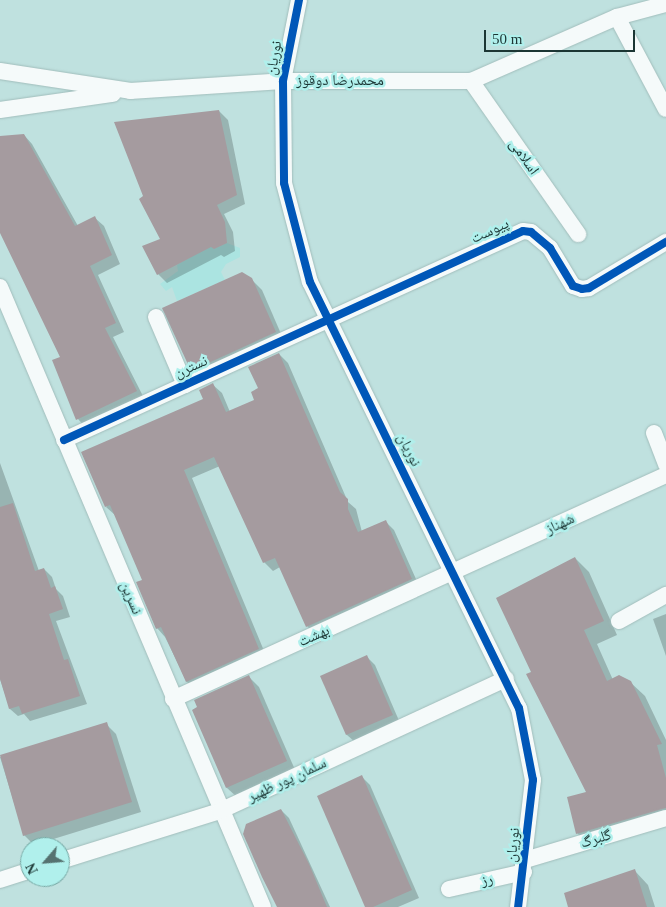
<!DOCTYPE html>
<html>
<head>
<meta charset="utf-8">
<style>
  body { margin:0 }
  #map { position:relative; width:666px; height:907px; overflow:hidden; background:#bfe1df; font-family:"Times New Roman","Noto Naskh Arabic",serif }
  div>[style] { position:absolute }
  .built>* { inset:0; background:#abe4e1 }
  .shadow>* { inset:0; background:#0003 }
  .building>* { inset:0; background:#a59b9f }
  .roads { filter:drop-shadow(0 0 1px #a1bdbb) drop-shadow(0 0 1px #a1bdbb) }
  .street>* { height:16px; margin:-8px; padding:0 8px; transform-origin:8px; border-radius:8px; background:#f5fafa }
  .cycleway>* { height:8px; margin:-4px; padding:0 4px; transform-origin:4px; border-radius:4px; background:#0057b8 }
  span { translate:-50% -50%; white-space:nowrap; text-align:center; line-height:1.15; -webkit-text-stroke:5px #b0f0ec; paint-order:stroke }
  .street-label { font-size:15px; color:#1c3634 }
  .north { position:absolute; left:20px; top:837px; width:50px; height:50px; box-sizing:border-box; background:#b0f0ec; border:1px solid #75a6a2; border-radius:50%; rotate:243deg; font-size:14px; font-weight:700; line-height:20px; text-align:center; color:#1c3634 }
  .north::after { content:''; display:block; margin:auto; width:18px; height:22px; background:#557270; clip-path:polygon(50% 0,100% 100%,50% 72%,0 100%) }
  .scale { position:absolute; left:484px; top:30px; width:151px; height:22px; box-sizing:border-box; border:2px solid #1c3634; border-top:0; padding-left:6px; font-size:15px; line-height:18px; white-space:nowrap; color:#1c3634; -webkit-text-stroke:4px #b0f0ec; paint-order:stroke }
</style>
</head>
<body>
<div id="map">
  <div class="built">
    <div style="clip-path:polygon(227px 243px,240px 248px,240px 257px,226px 264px,221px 272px,225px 280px,177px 301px,172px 287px,166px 291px,160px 284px,178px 271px,177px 265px,210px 245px,214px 249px)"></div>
  </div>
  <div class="shadow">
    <div style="clip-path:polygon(219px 111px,228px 120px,245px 204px,224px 214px,233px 232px,235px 251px,224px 257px,221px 255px,167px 283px,158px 274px,144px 247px,161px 240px)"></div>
    <div style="clip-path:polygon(24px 135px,32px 144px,78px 226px,95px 218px,104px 226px,120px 264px,98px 275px,124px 332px,113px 337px,145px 400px,86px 428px,78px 419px,54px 361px,61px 358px,0 229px,0 137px)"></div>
    <div style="clip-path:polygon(251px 279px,262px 290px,285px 343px,202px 381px,192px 371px)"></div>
    <div style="clip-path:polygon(279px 354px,288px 363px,348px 502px,356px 509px,362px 532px,385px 521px,394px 530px,420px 588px,315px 635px,307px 626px,280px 567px,273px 571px,264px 562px,220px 466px,192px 478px,267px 658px,195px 690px,187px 682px,165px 637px,157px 628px,144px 580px,115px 515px,106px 507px,205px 400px,213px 385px,222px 393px,230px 412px,256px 400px)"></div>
    <div style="clip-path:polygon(0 463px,39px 571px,44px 569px,52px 577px,56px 589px,63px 596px,70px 617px,56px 621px,87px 704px,30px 721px,24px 714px,18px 716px,10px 709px,0 679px)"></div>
    <div style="clip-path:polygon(575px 558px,589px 572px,617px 635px,597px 644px,613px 680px,630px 682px,645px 696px,666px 740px,666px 826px,591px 847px,577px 833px,587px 793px,533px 673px)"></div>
    <div style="clip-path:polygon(666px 614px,666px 656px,653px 619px)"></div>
    <div style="clip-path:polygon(367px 657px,375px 665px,400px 723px,355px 742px,347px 735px,322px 677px)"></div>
    <div style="clip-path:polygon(249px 677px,259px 687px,296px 772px,238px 798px,227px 788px,193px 710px)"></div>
    <div style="clip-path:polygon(106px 724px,116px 734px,141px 812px,34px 845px,24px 835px,0 757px)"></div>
    <div style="clip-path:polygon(362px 777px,370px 785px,419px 898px,398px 907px,366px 907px)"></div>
    <div style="clip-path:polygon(281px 810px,289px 818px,330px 907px,278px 907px)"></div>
    <div style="clip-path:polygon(635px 871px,648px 885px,655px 907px,569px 907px)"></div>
  </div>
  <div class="building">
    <div style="clip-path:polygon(219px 110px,237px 195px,217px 205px,225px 222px,227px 243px,214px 249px,211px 247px,157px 275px,142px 246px,160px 239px,139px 199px,143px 196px,114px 122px)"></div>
    <div style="clip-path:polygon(24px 134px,75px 226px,95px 216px,112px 255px,90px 266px,116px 323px,105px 328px,137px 391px,76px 420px,52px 360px,60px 357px,0 233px,0 136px)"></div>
    <div style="clip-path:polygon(242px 272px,252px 278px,276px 332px,191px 371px,162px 308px)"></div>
    <div style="clip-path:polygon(279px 353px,340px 492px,348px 499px,348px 509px,358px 532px,386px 520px,412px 579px,306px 627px,275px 558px,263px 563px,214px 457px,184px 470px,259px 649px,186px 682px,161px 627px,156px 629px,136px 582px,142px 580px,110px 505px,105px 507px,81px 452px,203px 399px,199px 390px,213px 383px,226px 412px,254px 400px,251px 392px,258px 388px,248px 367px)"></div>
    <div style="clip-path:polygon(13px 503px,35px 571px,44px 568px,51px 588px,55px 586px,63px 609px,49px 614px,64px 660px,68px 659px,80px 696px,22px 714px,19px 706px,9px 709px,0 679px,0 507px)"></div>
    <div style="clip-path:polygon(575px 557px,604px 621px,584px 630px,607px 681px,619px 675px,631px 681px,662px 744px,657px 745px,666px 778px,666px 808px,576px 834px,567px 797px,586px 792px,526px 674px,531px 672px,496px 598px)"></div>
    <div style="clip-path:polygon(367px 655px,393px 715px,346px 735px,320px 676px)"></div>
    <div style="clip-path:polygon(249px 675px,287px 761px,226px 788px,192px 710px,197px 707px,194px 700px)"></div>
    <div style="clip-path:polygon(107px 722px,132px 802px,23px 836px,0 755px)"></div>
    <div style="clip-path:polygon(362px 775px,412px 890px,373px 907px,365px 907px,317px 796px)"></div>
    <div style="clip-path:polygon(281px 809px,309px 864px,327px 907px,277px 907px,262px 877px,243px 834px,246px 824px)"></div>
    <div style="clip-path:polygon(635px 869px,647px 907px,568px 907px,564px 893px)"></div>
  </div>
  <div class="roads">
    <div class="street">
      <div style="left:299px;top:0;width:83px;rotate:101.2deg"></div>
      <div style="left:283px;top:81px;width:102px;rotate:89.4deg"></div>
      <div style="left:284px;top:183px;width:102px;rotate:75.3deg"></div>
      <div style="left:310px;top:282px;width:475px;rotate:63.9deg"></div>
      <div style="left:519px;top:708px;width:73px;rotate:79deg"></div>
      <div style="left:533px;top:780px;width:128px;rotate:96.7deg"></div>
      <div style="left:617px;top:17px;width:104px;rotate:62deg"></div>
      <div style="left:0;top:71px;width:132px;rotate:8.7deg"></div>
      <div style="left:130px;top:91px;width:153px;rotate:-3.7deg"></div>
      <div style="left:283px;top:81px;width:188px"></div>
      <div style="left:471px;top:81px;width:159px;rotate:-23.7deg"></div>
      <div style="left:617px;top:17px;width:51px;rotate:-14.9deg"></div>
      <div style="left:471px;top:81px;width:187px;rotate:55deg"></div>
      <div style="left:0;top:110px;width:114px;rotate:-8.1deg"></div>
      <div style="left:0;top:287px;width:673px;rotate:67.01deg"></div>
      <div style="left:156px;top:317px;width:74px;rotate:66.9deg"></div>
      <div style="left:654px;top:433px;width:34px;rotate:69deg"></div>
      <div style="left:64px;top:440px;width:504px;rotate:-24.48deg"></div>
      <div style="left:523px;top:231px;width:8px;rotate:7deg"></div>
      <div style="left:531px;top:232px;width:25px;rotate:40deg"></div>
      <div style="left:550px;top:248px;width:44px;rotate:58.8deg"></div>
      <div style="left:573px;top:286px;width:9px;rotate:18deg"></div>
      <div style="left:582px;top:289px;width:7px;rotate:-8deg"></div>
      <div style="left:589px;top:288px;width:90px;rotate:-30.9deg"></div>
      <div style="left:619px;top:621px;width:54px;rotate:-29deg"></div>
      <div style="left:173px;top:699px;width:542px;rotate:-24.44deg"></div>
      <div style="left:525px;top:860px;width:147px;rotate:-16.6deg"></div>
      <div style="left:60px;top:861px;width:168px;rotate:-17.4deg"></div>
      <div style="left:220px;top:811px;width:315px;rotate:-24.8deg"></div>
      <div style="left:0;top:880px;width:32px;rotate:-18deg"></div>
      <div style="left:449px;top:889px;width:77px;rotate:-12.8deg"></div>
    </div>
  </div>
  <div class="cycleway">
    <div style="left:299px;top:0;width:83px;rotate:101.2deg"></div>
    <div style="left:283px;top:81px;width:102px;rotate:89.4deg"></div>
    <div style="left:284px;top:183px;width:102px;rotate:75.3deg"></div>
    <div style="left:310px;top:282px;width:475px;rotate:63.9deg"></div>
    <div style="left:519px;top:708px;width:73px;rotate:79deg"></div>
    <div style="left:533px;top:780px;width:128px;rotate:96.7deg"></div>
    <div style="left:64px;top:440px;width:504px;rotate:-24.48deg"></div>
    <div style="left:523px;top:231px;width:8px;rotate:7deg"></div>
    <div style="left:531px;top:232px;width:25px;rotate:40deg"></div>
    <div style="left:550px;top:248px;width:44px;rotate:58.8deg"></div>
    <div style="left:573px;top:286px;width:9px;rotate:18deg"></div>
    <div style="left:582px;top:289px;width:7px;rotate:-8deg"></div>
    <div style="left:589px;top:288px;width:90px;rotate:-30.9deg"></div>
  </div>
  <div class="street-label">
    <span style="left:274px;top:58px;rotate:-80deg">نوریان</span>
    <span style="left:340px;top:81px">محمدرضا دوقوز</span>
    <span style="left:524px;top:157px;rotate:55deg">اسلامی</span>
    <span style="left:490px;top:231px;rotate:-25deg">پیوست</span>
    <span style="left:191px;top:367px;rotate:-24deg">نسترن</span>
    <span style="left:409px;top:450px;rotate:63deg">نوریان</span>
    <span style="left:560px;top:524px;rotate:-25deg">شهناز</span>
    <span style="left:131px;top:598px;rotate:67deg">نسرین</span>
    <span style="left:314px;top:636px;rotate:-24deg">بهشت</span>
    <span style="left:287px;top:780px;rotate:-25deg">سلمان پور ظهیر</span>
    <span style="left:596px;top:839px;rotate:-17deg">گلبرگ</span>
    <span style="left:513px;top:845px;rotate:-84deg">نوریان</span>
    <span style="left:487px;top:880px;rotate:-13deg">رز</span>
  </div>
  <div class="north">N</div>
  <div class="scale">50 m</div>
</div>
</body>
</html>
